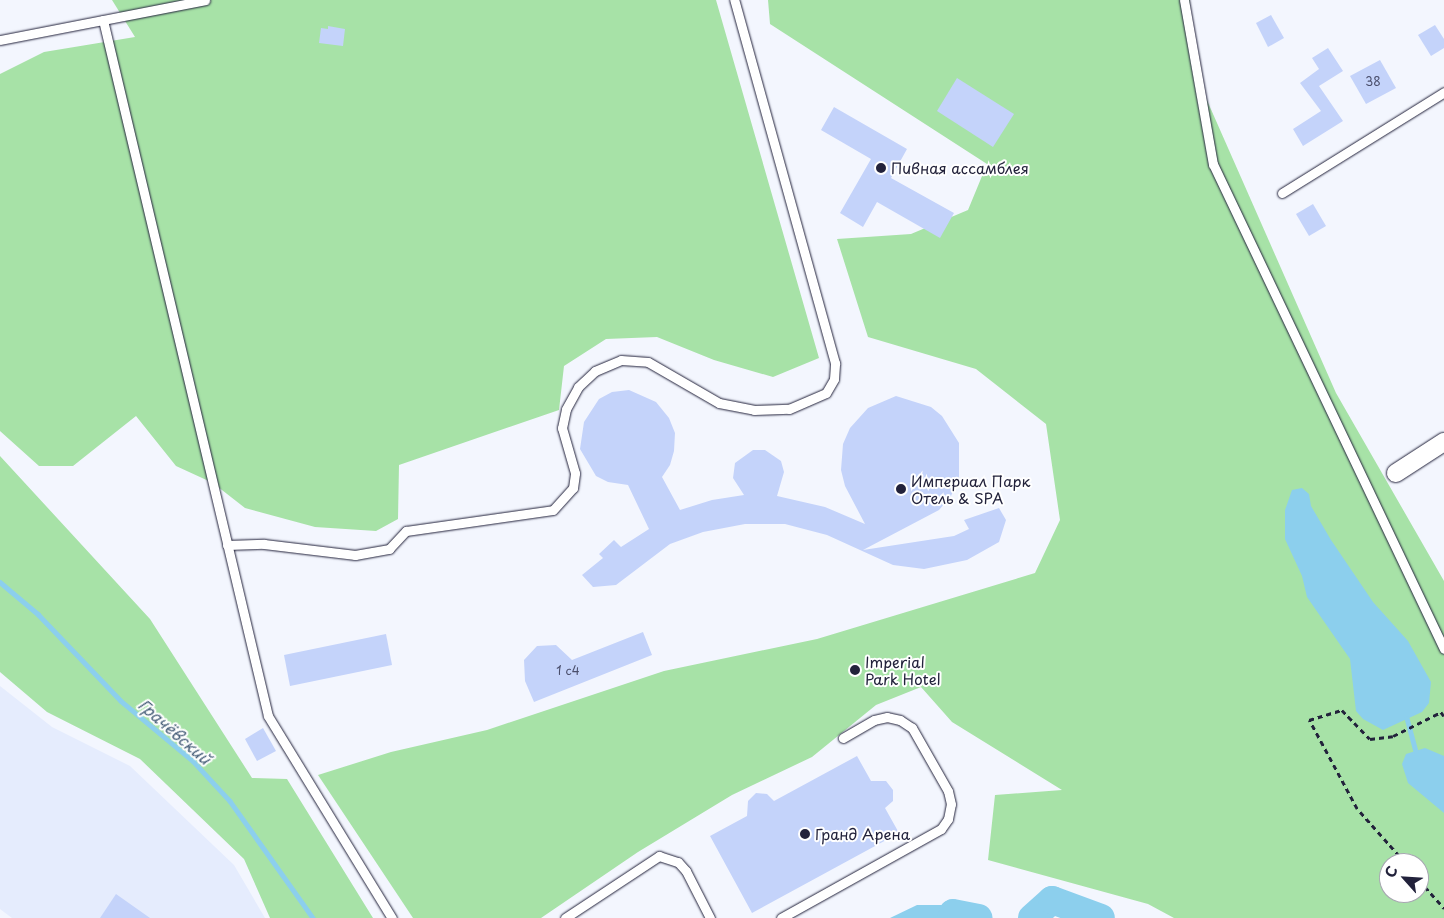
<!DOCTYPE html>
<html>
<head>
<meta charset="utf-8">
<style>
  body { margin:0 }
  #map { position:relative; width:1444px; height:918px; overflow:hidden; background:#f3f6fe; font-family:"Playpen Sans",sans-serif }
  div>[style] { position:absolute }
  .built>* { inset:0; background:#e5ecfd }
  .green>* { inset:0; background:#a7e2a7 }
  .water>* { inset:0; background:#8ccfed }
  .stream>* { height:4.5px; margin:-2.25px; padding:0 2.25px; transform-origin:2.25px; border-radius:2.25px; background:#8ccfed }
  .river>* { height:28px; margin:-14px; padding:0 14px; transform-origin:14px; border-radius:14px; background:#8ccfed }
  .building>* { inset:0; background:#c4d3fa }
  .path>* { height:2.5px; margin-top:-1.25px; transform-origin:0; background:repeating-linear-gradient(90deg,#22223b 0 5px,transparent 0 9px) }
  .roads { filter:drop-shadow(0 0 1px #22223b) drop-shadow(0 0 1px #22223b) }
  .lane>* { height:9px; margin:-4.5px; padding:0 4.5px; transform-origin:4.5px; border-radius:4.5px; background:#fff }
  .street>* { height:18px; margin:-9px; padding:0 9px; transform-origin:9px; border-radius:9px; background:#fff }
  .dots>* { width:14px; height:14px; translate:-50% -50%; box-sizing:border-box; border:2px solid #fff; border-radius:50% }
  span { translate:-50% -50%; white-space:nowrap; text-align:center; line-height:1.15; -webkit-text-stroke:4px #fff; paint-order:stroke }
  .number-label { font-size:12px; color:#4a4e6b }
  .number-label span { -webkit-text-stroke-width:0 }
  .poi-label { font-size:15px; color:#22223b }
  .left { translate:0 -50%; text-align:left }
  .water-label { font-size:16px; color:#475f79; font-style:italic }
  .north { position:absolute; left:1379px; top:853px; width:50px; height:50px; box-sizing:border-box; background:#fff; border:1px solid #a7a7b1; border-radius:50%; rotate:296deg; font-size:14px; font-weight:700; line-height:20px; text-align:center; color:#22223b }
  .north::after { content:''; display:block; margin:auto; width:18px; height:22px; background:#22223b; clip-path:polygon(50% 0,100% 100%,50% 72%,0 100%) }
</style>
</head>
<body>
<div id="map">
  <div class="built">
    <div style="clip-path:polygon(0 686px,52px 727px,130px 766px,234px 865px,265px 918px,12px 918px,0 909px)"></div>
  </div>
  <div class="green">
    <div style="clip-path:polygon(112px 0,716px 0,819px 358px,773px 377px,714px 360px,657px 337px,606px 339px,564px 366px,559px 410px,399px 465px,398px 519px,376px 531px,315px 527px,245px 508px,213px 483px,176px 466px,136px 416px,73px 466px,39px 466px,0 431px,0 74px,44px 52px,135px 37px)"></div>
    <div style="clip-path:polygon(evenodd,768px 0,1190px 0,1191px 64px,1336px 393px,1444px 581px,1444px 918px,1174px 918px,1148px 904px,988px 860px,995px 795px,1062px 790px,952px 722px,921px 687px,876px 705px,812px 757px,732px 795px,638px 852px,541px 918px,413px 918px,318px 775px,391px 752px,487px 730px,664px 671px,817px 639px,1035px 573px,1060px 520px,1046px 424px,976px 369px,868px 337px,837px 239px,911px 234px,968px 210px,987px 164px,770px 24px,768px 0,1389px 863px,1419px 863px,1419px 893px,1389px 893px,1389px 863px)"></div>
    <div style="clip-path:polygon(0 456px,150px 619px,252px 778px,287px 779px,373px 918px,270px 918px,244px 859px,140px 759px,47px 712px,0 672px)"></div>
  </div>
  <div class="water">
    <div style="clip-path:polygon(1302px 488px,1309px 494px,1311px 506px,1331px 540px,1373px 602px,1408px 641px,1431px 682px,1429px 703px,1422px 712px,1383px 730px,1363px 719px,1356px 711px,1350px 659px,1307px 597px,1302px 576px,1285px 539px,1285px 510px,1292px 490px)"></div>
    <div style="clip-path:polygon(1425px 748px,1444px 756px,1444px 813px,1408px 783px,1402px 764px,1406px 754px)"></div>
    <div style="clip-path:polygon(917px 905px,944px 905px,953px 913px,952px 918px,890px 918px)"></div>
  </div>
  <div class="stream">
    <div style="left:0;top:582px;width:50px;rotate:40.1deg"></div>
    <div style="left:38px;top:614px;width:120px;rotate:46.3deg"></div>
    <div style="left:121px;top:701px;width:94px;rotate:39.8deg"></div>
    <div style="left:193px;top:761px;width:54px;rotate:47.2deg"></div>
    <div style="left:230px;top:801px;width:143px;rotate:54.6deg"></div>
    <div style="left:1407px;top:718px;width:34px;rotate:75deg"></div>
  </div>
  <div class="river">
    <div style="left:951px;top:918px;width:5px;rotate:-68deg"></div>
    <div style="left:953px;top:913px;width:26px;rotate:11deg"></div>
    <div style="left:1032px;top:918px;width:27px;rotate:-42deg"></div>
    <div style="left:1052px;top:900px;width:52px;rotate:20.2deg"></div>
  </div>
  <div class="building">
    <div style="clip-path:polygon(1271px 15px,1284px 38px,1268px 47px,1256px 23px)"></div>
    <div style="clip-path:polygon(1435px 25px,1444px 39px,1444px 48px,1431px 56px,1418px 35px)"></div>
    <div style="clip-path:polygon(328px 26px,345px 29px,343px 46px,319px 43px,321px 28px,328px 29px)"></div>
    <div style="clip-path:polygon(1328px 48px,1343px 71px,1319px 86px,1343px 121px,1303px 146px,1293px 129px,1321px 111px,1300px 83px,1319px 69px,1312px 58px)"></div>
    <div style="clip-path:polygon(1380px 60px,1396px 88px,1366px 104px,1350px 76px)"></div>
    <div style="clip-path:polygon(957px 78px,1014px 114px,993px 147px,937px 111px)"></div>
    <div style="clip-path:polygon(834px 107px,907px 149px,891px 178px,954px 213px,940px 238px,877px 202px,863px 227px,840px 213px,871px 159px,821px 130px)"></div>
    <div style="clip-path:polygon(1313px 204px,1326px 226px,1309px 236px,1296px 214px)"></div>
    <div style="clip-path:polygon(629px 390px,656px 402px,669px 418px,675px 433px,674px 451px,670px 465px,662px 477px,680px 510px,712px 500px,744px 495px,733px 478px,735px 463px,753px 450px,765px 450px,781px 461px,784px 472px,777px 496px,825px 507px,865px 524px,845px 486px,841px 470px,843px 444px,850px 428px,868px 408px,896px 396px,931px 407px,942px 416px,959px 443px,959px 478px,951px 496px,939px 510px,863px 550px,954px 536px,969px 529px,964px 520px,999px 508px,1006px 520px,999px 542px,967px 560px,924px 569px,893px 565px,827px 535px,785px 524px,745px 524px,703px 532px,670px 544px,616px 585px,593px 587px,582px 575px,603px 558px,599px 554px,614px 540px,621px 547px,649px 529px,628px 485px,608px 482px,596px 476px,580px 449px,584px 422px,599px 399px,612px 392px)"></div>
    <div style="clip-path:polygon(643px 632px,652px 655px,534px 702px,525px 681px,524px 660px,537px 646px,556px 645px,572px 660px)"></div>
    <div style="clip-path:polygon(386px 634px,392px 665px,290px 686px,284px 655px)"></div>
    <div style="clip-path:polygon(263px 728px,276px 751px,257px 761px,245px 739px)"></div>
    <div style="clip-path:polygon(857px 756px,871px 781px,886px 781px,893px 790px,893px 801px,885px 808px,899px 833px,752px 913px,710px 836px,747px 816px,748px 801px,756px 793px,767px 794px,774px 801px)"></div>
    <div style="clip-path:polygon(116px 894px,150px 918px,100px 918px)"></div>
  </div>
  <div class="path">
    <div style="left:1405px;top:863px;width:72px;rotate:-131.6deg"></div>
    <div style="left:1357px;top:809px;width:101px;rotate:-118.3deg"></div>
    <div style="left:1309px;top:720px;width:34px;rotate:-17deg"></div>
    <div style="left:1342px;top:710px;width:40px;rotate:46deg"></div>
    <div style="left:1370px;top:739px;width:23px;rotate:-7deg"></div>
    <div style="left:1393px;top:736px;width:54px;rotate:-26.6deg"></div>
    <div style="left:1441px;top:712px;width:5px;rotate:53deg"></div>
    <div style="left:1419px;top:880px;width:38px;rotate:48deg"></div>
  </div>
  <div class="roads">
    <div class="lane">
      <div style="left:1184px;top:0;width:167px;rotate:80deg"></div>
      <div style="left:1213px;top:164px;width:537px;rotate:64.53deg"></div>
      <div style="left:103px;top:20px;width:715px;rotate:76.66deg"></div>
      <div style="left:268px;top:716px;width:237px;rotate:58.5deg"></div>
      <div style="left:0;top:40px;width:209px;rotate:-11deg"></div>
      <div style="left:1282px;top:193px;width:191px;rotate:-31.9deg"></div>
      <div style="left:227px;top:545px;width:37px;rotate:-2deg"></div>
      <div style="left:264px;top:544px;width:92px;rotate:6.9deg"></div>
      <div style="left:355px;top:555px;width:35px;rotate:-10deg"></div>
      <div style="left:389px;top:549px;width:25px;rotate:-47deg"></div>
      <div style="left:406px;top:531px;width:148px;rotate:-8.1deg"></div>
      <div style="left:553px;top:510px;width:30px;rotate:-48deg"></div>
      <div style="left:573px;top:488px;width:15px;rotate:-82deg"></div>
      <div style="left:575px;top:473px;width:47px;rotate:-106.1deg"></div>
      <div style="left:562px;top:428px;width:19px;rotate:-78deg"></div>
      <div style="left:566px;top:409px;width:25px;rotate:-61deg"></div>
      <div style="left:578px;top:387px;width:23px;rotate:-43deg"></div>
      <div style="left:595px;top:371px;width:28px;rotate:-23deg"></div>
      <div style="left:621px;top:360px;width:27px;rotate:4deg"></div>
      <div style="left:648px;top:362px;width:82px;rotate:30deg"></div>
      <div style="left:719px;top:403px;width:36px;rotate:11deg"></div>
      <div style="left:754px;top:410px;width:35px;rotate:-2deg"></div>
      <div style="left:789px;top:409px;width:40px;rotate:-23.4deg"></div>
      <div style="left:826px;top:393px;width:16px;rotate:-60deg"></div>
      <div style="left:834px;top:379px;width:16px;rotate:-86deg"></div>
      <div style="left:835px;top:363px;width:377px;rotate:-105.5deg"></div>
      <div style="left:565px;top:918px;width:113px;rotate:-33.4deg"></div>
      <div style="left:659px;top:856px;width:20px;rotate:18deg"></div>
      <div style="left:678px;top:862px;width:12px;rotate:48deg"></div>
      <div style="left:686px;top:871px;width:53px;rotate:62.9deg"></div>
      <div style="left:781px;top:918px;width:183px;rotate:-29.1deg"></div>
      <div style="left:941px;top:829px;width:12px;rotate:-55deg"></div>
      <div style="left:948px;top:819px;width:15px;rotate:-79deg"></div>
      <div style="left:951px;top:804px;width:13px;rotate:-103deg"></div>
      <div style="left:948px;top:791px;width:73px;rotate:-119.7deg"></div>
      <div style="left:912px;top:728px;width:14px;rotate:-146deg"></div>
      <div style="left:900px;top:720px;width:13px;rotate:-167deg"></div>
      <div style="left:887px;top:717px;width:13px;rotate:167deg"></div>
      <div style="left:874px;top:720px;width:36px;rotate:150deg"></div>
    </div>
    <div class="street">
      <div style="left:1396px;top:473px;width:57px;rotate:-32.9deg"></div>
    </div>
  </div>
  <div class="dots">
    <div style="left:881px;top:168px;background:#22223b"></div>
    <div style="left:901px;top:489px;background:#22223b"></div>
    <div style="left:855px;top:670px;background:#22223b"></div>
    <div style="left:805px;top:834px;background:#22223b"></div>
  </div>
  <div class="number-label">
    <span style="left:1373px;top:82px">38</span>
    <span style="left:568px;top:671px">1 с4</span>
  </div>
  <div class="poi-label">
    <span class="left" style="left:891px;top:168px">Пивная ассамблея</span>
    <span class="left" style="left:911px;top:489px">Империал Парк<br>Отель &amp; SPA</span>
    <span class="left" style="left:865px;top:670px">Imperial<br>Park Hotel</span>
    <span class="left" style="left:815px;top:834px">Гранд Арена</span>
  </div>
  <div class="water-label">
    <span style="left:175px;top:731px;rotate:41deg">Грачёвский</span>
  </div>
  <div class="north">С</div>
</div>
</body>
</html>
